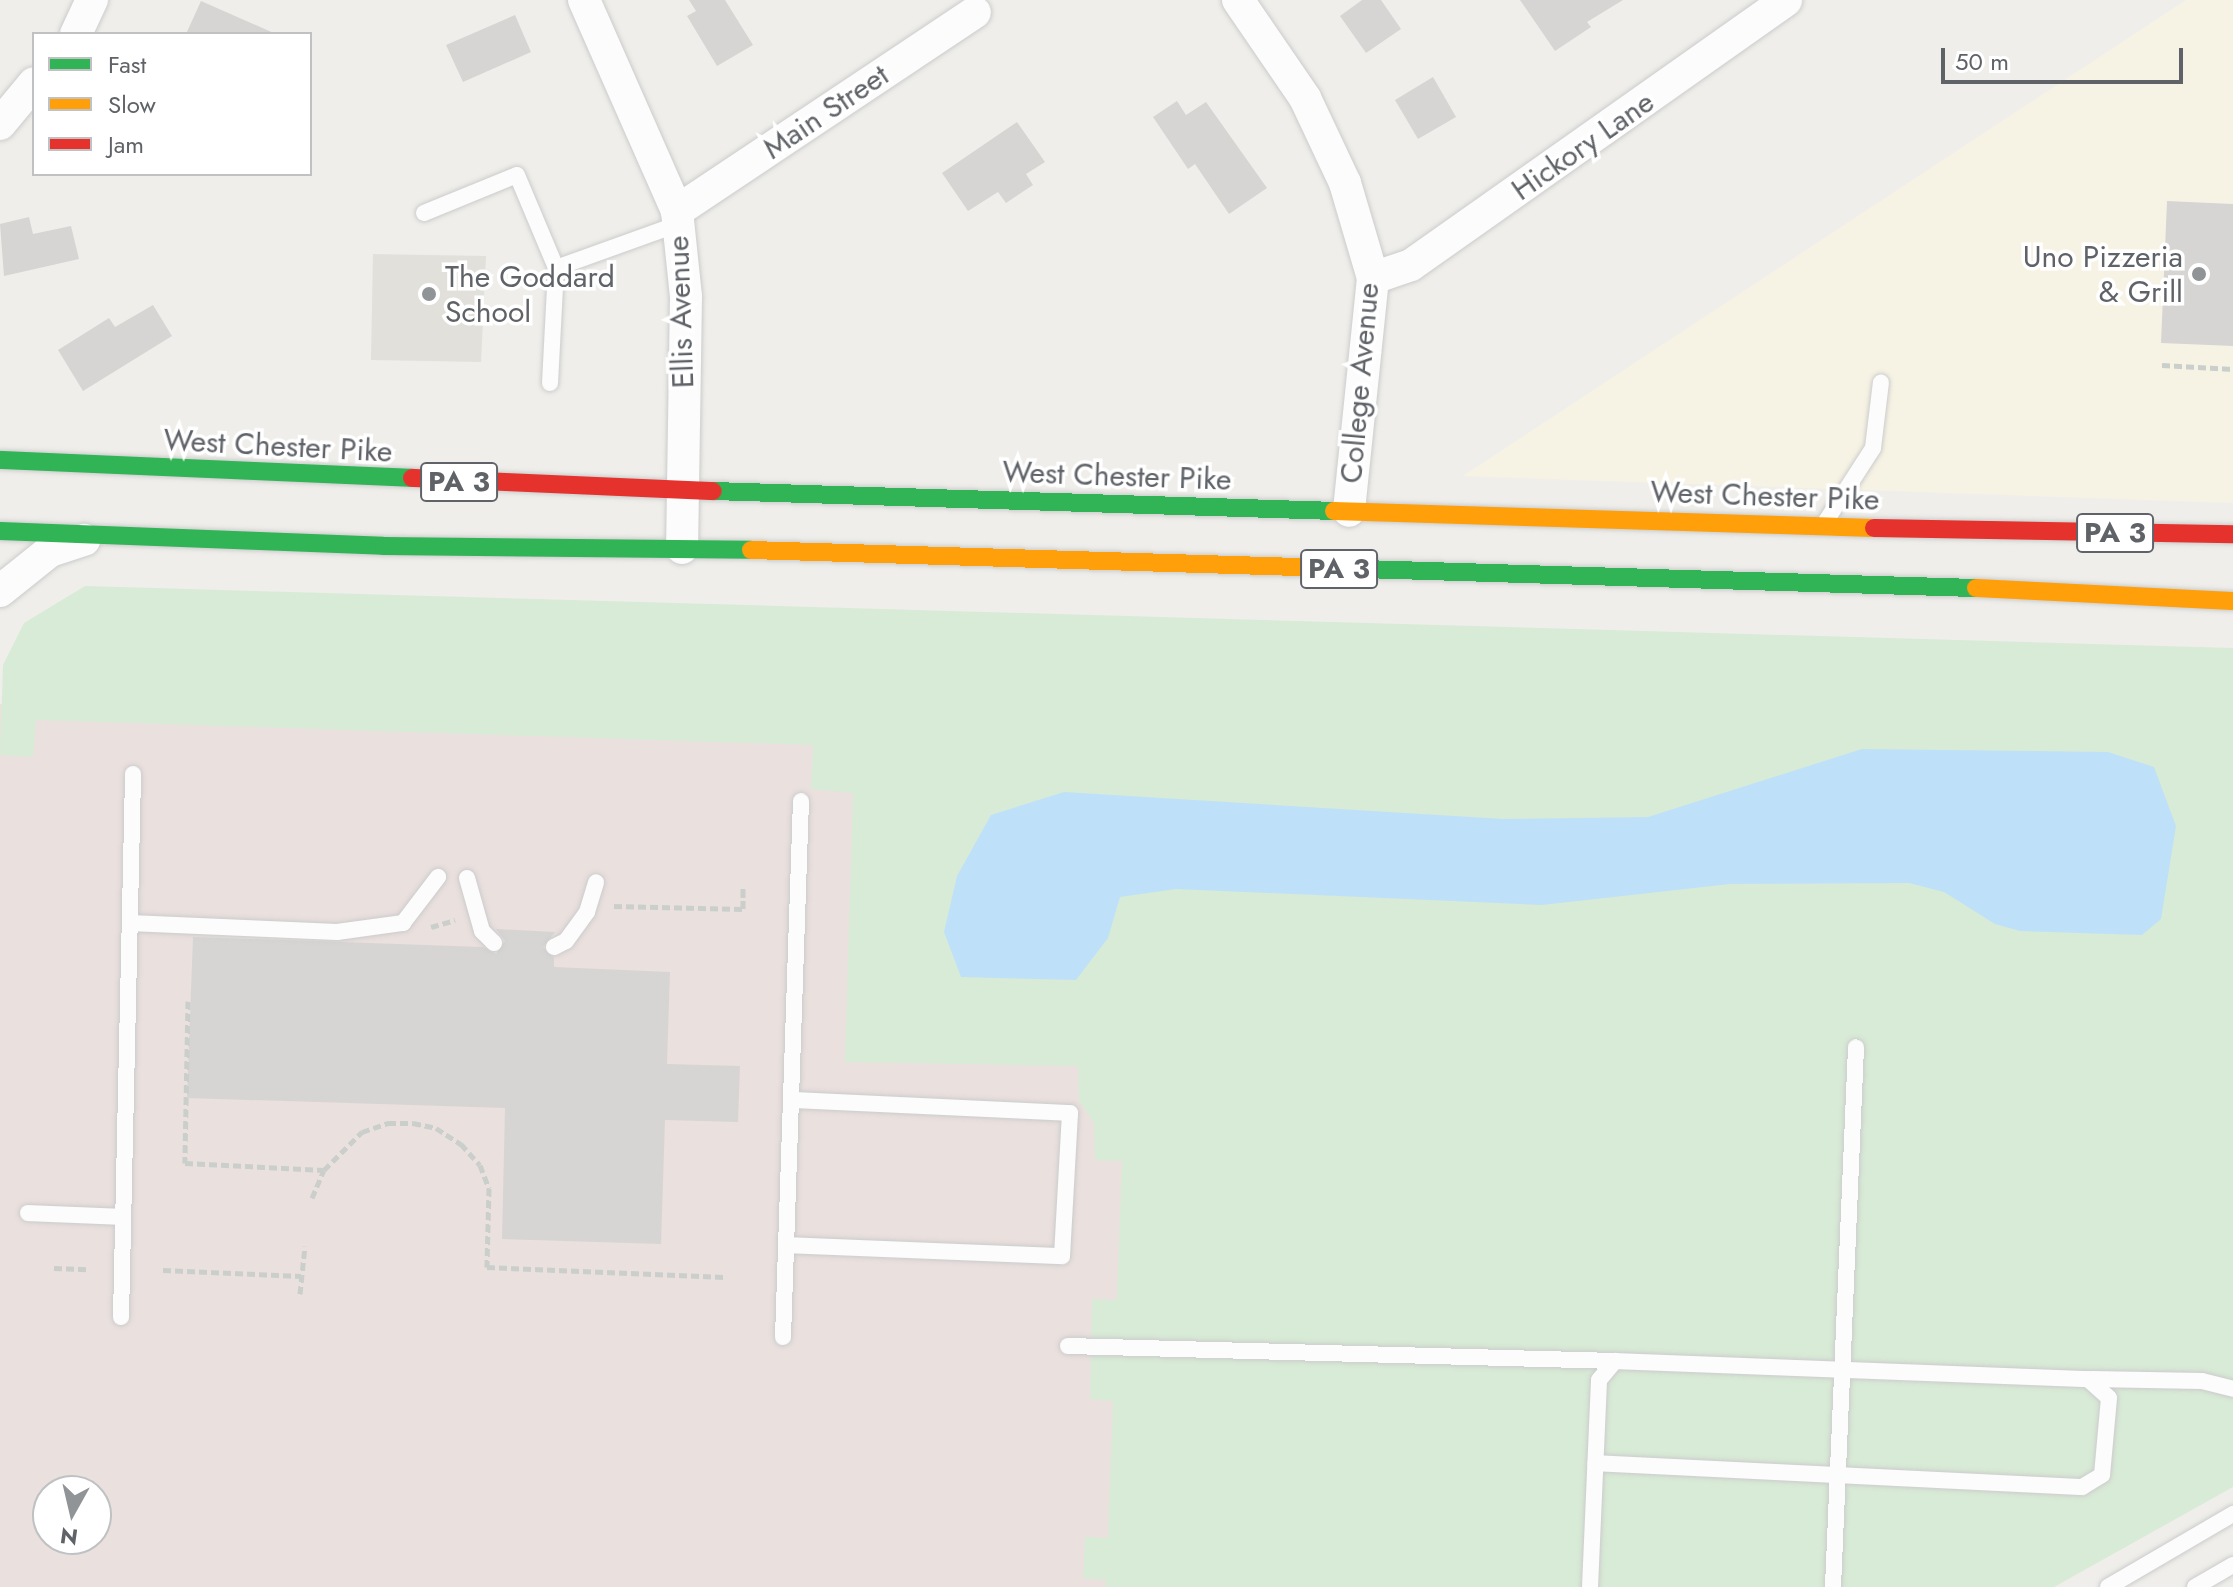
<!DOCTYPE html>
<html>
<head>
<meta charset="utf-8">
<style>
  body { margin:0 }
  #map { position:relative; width:2233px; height:1587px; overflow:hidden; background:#efeeea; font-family:Jost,sans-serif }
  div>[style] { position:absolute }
  .commercial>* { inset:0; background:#f7f3e4 }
  .education>* { inset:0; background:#e2e0da }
  .medical>* { inset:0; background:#eae0de }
  .green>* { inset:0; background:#d8ebd6 }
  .water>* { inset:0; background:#bfe0f9 }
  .building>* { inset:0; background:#d6d5d3 }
  .path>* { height:5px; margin-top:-2.5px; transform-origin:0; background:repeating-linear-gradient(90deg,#cacfcc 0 8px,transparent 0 12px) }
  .roads { filter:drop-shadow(0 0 2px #cbcccc) drop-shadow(0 0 2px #cbcccc) }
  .lane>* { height:16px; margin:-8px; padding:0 8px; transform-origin:8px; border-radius:8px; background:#fdfcfc }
  .street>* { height:32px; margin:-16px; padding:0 16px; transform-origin:16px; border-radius:16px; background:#fdfcfc }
  .fast>* { height:18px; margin:-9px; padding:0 9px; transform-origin:9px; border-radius:9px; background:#30b455 }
  .slow>* { height:18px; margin:-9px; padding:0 9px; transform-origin:9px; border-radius:9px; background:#ff9f0a }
  .jam>* { height:18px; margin:-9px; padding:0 9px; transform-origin:9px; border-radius:9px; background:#e5322d }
  .dots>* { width:22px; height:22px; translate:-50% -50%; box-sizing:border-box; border:4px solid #fff; border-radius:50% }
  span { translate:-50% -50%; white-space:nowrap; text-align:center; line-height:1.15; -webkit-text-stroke:7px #fff; paint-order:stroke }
  .shield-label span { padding:2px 6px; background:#fff; border:2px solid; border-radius:6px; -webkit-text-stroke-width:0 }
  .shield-label { font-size:28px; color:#5f6368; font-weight:700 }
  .street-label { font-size:30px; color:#5f6368 }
  .poi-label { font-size:30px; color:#5f6368 }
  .right { translate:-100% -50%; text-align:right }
  .left { translate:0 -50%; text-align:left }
  .legend { position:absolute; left:32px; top:32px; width:280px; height:144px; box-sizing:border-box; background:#fff; border:2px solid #bfc1c3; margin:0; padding:10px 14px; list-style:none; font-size:24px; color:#5f6368 }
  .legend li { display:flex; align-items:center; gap:16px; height:40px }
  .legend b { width:40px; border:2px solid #bfc1c3 }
  .north { position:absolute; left:32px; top:1475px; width:80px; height:80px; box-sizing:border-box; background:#fff; border:2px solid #bfc1c3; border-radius:50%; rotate:188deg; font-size:22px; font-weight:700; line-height:32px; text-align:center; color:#5f6368 }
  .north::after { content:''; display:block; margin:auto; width:28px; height:36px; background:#919496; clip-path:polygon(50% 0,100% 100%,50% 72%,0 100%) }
  .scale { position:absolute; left:1941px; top:48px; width:242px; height:36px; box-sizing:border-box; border:4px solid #5f6368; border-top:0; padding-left:10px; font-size:24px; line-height:28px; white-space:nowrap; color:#5f6368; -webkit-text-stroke:6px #fff; paint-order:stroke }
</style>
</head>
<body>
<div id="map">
  <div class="commercial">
    <div style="clip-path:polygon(2186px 0,2233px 0,2233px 503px,1463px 476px)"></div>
  </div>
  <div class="education">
    <div style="clip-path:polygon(373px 254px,486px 256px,481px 362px,371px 360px)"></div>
  </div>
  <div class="medical">
    <div style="clip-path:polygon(evenodd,0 704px,892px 737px,1225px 1044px,1195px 1587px,0 1587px,0 704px,48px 1491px,96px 1491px,96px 1539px,48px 1539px,48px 1491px)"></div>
  </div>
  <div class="green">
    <div style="clip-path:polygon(85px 586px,2233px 648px,2233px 1487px,2054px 1587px,1106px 1587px,1106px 1580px,1083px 1578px,1085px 1537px,1108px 1538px,1113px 1401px,1090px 1399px,1092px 1299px,1117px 1300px,1122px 1161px,1095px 1160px,1094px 1123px,1079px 1101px,1078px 1066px,845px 1062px,853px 793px,811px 789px,813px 745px,36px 720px,33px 757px,0 755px,3px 665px,24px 623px)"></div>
  </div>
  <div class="water">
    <div style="clip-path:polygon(1862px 749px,2108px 752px,2154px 767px,2176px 826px,2161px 919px,2142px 935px,2020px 931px,1995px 924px,1944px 892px,1909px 883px,1730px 884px,1542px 905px,1176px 889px,1120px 897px,1108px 938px,1076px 980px,961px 977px,944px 932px,957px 876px,991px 815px,1064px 792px,1504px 819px,1648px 817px)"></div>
  </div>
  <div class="building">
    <div style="clip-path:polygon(689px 0,725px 0,753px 45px,717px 66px,687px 16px,696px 11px)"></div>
    <div style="clip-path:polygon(1362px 0,1381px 0,1401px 29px,1366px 53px,1340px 16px)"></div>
    <div style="clip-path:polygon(1520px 0,1623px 0,1587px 22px,1591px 27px,1555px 51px)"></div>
    <div style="clip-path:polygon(201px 1px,276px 34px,186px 34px)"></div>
    <div style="clip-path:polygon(515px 15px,531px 52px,463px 82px,446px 45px)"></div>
    <div style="clip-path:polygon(1433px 77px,1456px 117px,1418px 139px,1395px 100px)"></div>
    <div style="clip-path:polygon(1177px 101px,1186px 115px,1206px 102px,1267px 188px,1229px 214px,1195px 164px,1188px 169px,1153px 117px)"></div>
    <div style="clip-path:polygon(1017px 122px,1045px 162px,1026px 174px,1033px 185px,1006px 203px,998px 192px,968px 211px,942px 173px)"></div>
    <div style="clip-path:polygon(2167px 201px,2233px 204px,2233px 346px,2161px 343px)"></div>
    <div style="clip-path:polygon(29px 217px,33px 234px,71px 226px,79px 259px,4px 276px,0 224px)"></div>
    <div style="clip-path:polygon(153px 305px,172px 336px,83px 391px,58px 350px,109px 318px,115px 327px)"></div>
    <div style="clip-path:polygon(496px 929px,555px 932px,543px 947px,554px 958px,554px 967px,670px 972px,667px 1064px,740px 1066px,738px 1122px,665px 1120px,661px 1244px,502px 1239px,505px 1108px,187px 1098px,193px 937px,483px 947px,496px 954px,505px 941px)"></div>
  </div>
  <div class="path">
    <div style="left:2162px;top:365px;width:71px;rotate:3.2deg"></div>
    <div style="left:614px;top:906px;width:129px;rotate:1.3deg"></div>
    <div style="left:743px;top:909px;width:22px;rotate:-90deg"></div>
    <div style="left:431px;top:927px;width:25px;rotate:-16deg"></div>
    <div style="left:188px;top:1001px;width:162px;rotate:91.1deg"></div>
    <div style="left:185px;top:1163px;width:139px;rotate:2.9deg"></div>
    <div style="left:312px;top:1198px;width:30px;rotate:-67deg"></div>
    <div style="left:324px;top:1170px;width:54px;rotate:-45deg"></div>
    <div style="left:362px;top:1132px;width:28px;rotate:-19deg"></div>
    <div style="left:388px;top:1123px;width:25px"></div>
    <div style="left:413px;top:1123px;width:24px;rotate:12deg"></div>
    <div style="left:436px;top:1128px;width:30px;rotate:33deg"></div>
    <div style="left:461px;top:1144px;width:28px;rotate:48deg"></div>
    <div style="left:480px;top:1165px;width:25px;rotate:69deg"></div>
    <div style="left:489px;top:1188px;width:79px;rotate:91.5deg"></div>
    <div style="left:487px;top:1267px;width:238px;rotate:2.4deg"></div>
    <div style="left:54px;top:1268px;width:34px;rotate:2deg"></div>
    <div style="left:163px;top:1270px;width:138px;rotate:2.5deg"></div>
    <div style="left:300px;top:1294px;width:48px;rotate:-84.1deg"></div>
  </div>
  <div class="roads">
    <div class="lane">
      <div style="left:424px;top:213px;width:100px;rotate:-22.2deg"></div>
      <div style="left:517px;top:175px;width:101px;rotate:67.2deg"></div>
      <div style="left:550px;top:383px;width:115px;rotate:-87deg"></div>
      <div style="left:556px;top:268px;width:130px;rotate:-19.8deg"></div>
      <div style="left:1826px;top:521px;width:87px;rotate:-57.2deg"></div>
      <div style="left:1873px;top:448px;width:66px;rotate:-83.1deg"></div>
      <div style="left:467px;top:878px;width:55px;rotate:74.2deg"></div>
      <div style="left:482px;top:931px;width:17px;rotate:45deg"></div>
      <div style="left:130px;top:923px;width:207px;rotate:2.5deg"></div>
      <div style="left:337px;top:932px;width:67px;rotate:-7.8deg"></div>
      <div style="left:403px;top:923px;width:58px;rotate:-52.7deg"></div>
      <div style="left:554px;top:947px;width:13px;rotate:-27deg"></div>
      <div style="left:566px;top:941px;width:36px;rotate:-54deg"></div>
      <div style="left:587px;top:912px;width:31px;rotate:-73deg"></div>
      <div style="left:28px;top:1213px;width:95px;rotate:2.4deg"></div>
      <div style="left:786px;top:1245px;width:276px;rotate:2.3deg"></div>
      <div style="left:1062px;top:1256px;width:143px;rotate:-86.8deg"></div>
      <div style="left:1070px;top:1113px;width:279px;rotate:-177.3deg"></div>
      <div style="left:121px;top:1317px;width:543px;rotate:-88.73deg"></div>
      <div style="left:783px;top:1337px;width:536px;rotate:-88.08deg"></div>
      <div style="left:1068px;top:1346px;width:547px;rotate:1.57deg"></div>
      <div style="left:2092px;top:1379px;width:110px;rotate:1deg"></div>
      <div style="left:2202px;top:1381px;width:32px;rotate:14deg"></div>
      <div style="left:1590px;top:1587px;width:207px;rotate:-87.5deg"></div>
      <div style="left:1599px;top:1380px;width:25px;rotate:-50deg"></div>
      <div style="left:1615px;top:1361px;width:473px;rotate:2.2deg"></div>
      <div style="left:2088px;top:1379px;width:28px;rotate:42deg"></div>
      <div style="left:2109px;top:1398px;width:77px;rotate:95.2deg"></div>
      <div style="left:2102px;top:1475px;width:23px;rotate:149deg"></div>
      <div style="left:2082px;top:1487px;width:487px;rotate:-177.2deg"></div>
      <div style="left:1833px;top:1587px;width:540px;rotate:-87.56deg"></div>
      <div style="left:2108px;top:1587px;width:145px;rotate:-30.3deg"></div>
      <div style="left:2195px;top:1587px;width:44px;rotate:-30.1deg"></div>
    </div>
    <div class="street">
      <div style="left:584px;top:0;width:231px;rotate:66.2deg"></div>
      <div style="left:677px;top:211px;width:86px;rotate:84deg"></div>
      <div style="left:686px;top:297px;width:251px;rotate:90.9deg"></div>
      <div style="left:1238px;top:0;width:119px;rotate:55.6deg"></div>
      <div style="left:1305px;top:98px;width:94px;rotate:64.8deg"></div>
      <div style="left:1345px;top:183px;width:99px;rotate:73.6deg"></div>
      <div style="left:1373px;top:278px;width:234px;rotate:95.9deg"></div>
      <div style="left:76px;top:34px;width:38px;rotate:-65deg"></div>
      <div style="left:0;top:124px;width:53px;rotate:-50.3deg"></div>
      <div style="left:677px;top:211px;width:358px;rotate:-33.7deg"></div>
      <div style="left:1373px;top:278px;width:40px;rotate:-18.9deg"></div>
      <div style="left:1411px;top:265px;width:459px;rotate:-35.2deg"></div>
      <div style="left:0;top:591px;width:64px;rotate:-38.7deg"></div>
      <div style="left:50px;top:551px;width:36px;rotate:-18deg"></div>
    </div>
    <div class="fast">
      <div style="left:0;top:460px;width:412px;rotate:2.5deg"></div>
      <div style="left:713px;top:491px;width:621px;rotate:1.84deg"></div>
      <div style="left:0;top:531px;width:383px;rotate:2.2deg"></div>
      <div style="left:383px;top:546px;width:368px;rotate:0.6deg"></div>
      <div style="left:1363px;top:569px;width:613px;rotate:1.78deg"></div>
    </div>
    <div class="slow">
      <div style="left:1334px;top:511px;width:540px;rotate:1.8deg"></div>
      <div style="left:751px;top:550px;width:612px;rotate:1.78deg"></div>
      <div style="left:1976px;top:588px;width:257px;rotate:2.9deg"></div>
    </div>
    <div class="jam">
      <div style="left:412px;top:478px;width:301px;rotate:2.5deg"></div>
      <div style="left:1874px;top:528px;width:359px;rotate:1deg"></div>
    </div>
  </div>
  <div class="dots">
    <div style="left:2199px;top:274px;background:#919496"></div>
    <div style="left:429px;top:294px;background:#919496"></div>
  </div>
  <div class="shield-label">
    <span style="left:459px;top:482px">PA 3</span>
    <span style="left:2115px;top:533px">PA 3</span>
    <span style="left:1339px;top:569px">PA 3</span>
  </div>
  <div class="street-label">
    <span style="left:826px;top:112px;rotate:-34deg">Main Street</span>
    <span style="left:1583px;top:146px;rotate:-35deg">Hickory Lane</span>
    <span style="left:681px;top:312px;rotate:-92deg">Ellis Avenue</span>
    <span style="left:1360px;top:383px;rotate:-85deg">College Avenue</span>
    <span style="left:278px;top:446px;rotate:3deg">West Chester Pike</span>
    <span style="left:1117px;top:476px;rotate:2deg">West Chester Pike</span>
    <span style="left:1765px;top:496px;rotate:2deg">West Chester Pike</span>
  </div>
  <div class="poi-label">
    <span class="right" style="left:2183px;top:274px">Uno Pizzeria<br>&amp; Grill</span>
    <span class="left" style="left:445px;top:294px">The Goddard<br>School</span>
  </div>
  <ul class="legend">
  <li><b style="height:10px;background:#30b455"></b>Fast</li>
  <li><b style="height:10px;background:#ff9f0a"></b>Slow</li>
  <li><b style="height:10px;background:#e5322d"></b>Jam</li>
  </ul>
  <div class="north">N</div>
  <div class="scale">50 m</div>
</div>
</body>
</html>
